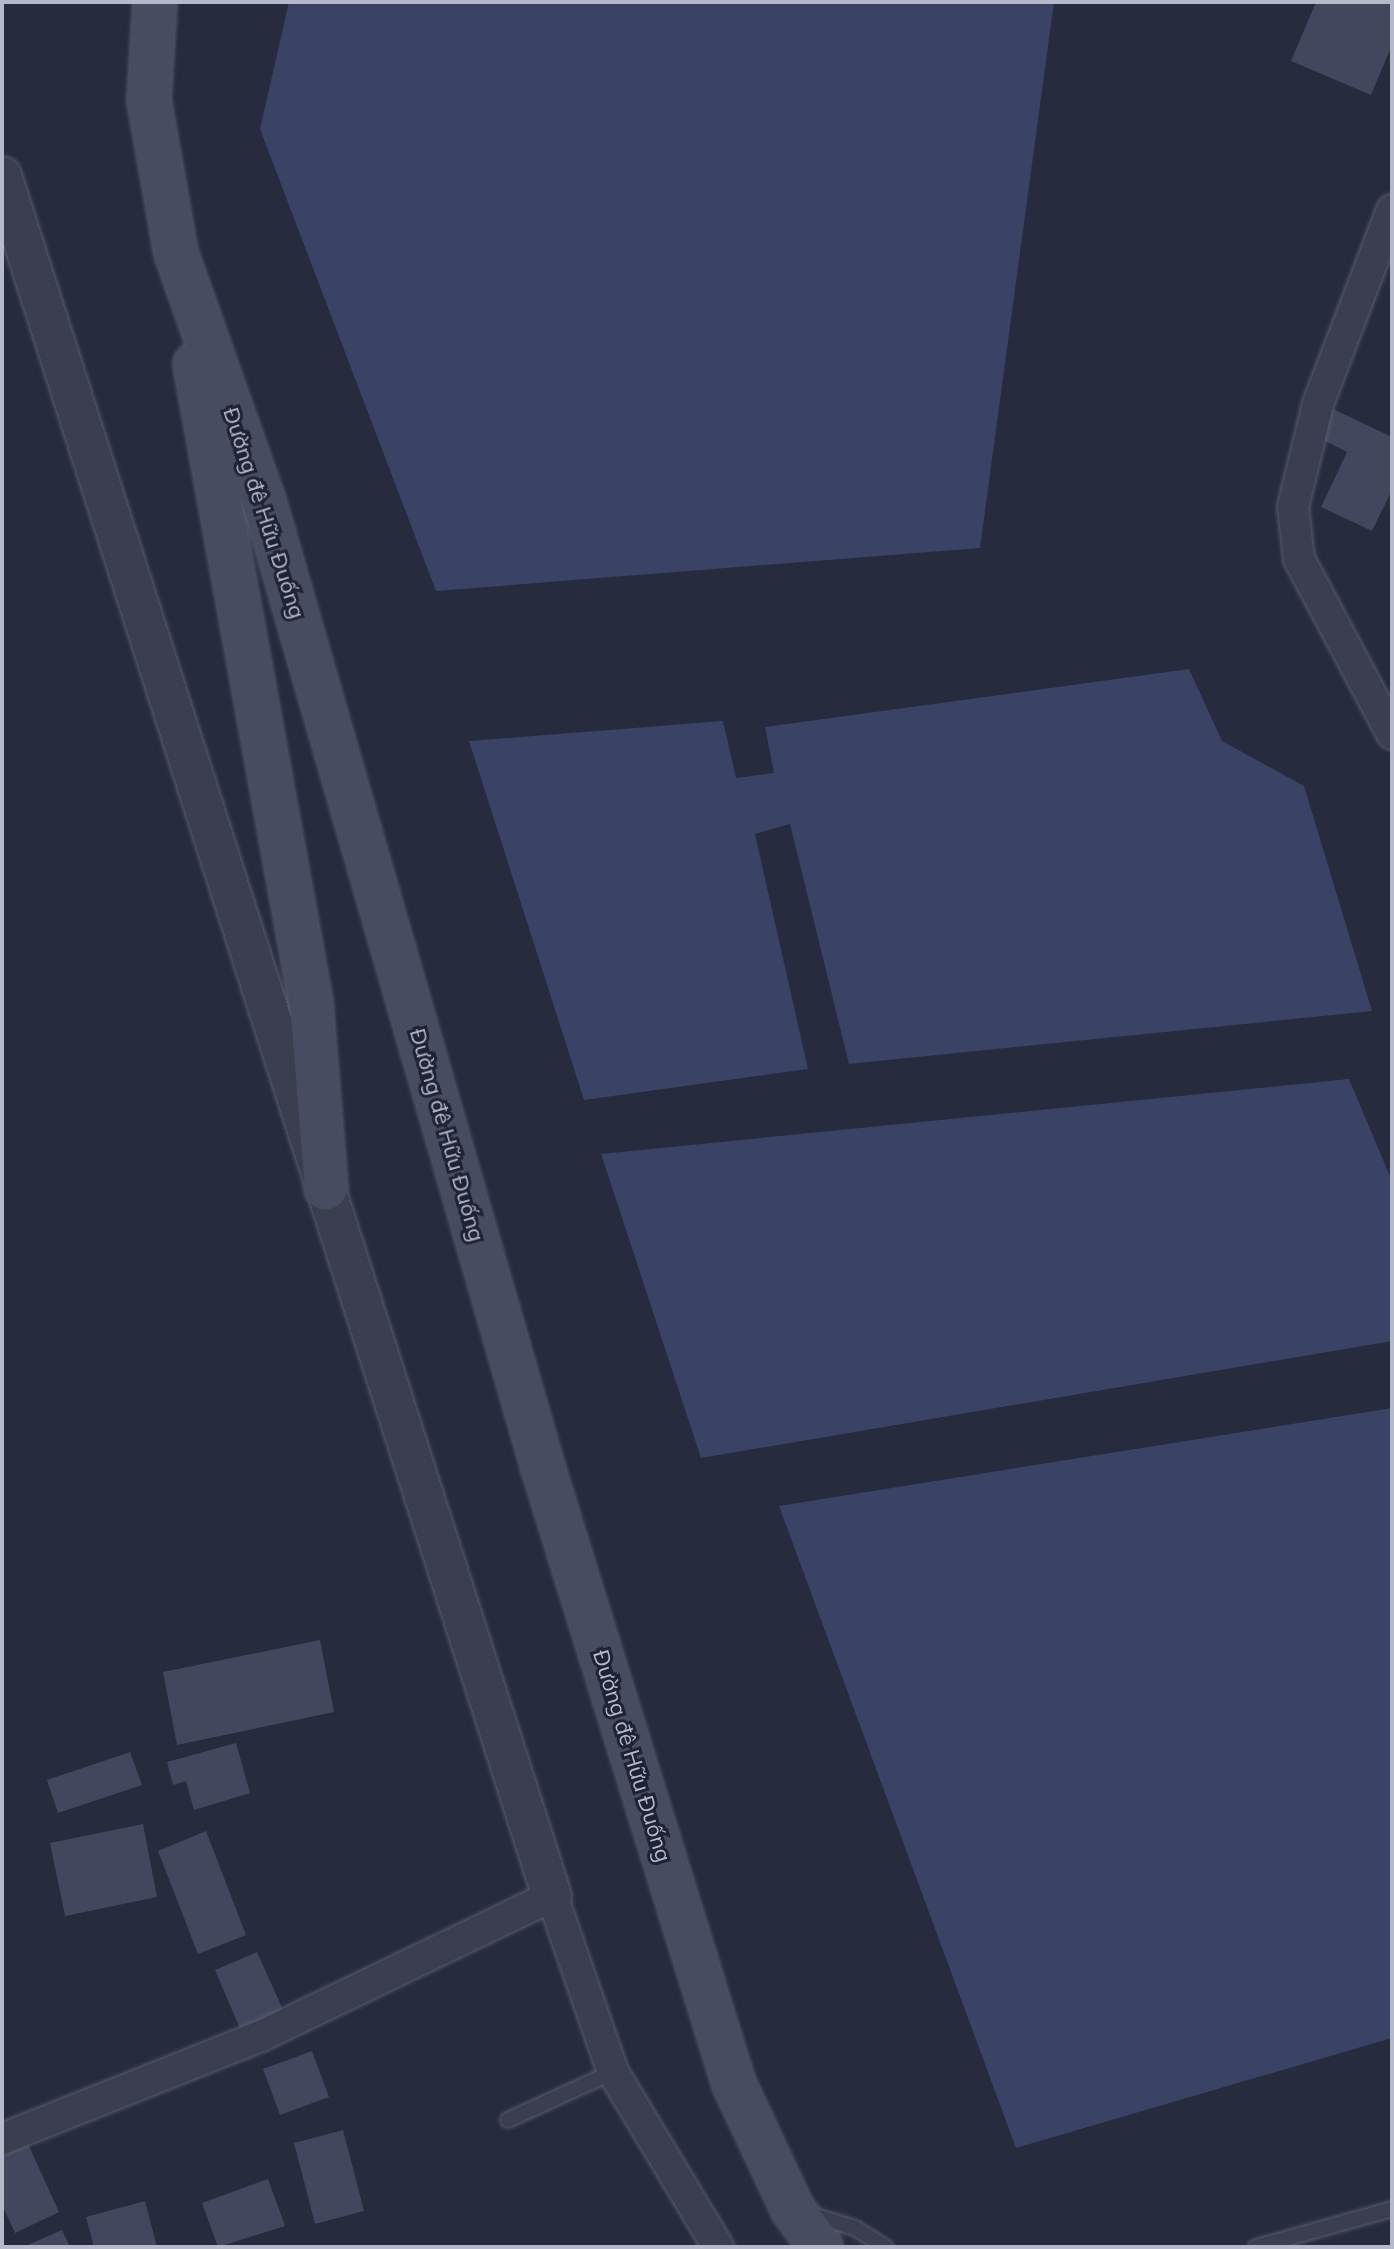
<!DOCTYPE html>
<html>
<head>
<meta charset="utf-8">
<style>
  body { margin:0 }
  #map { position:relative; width:1394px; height:2249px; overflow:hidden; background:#262b3e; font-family:Mulish,sans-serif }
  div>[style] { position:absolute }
  .water>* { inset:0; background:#3a4265 }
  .building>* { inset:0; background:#42475e }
  .roads { filter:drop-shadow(0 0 2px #585b6c) drop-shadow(0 0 2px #585b6c) }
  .service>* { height:14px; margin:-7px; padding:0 7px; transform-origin:7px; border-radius:7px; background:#3a3e4f }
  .minor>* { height:30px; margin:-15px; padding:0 15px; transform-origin:15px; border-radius:15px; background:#3a3e4f }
  .tertiary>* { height:38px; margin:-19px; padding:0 19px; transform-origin:19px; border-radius:19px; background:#3a3e4f }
  .secondary>* { height:42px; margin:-21px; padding:0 21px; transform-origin:21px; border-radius:21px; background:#484c61 }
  span { translate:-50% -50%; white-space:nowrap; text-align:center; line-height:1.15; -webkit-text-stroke:6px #1f2234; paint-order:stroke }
  .street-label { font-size:22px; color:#b6b9c9 }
  .frame { position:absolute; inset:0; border:4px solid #b6b9c9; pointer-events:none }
</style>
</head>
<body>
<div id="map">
  <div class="water">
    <div style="clip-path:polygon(289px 2px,1054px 2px,980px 548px,436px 591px,260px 129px)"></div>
    <div style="clip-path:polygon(1189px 669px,1222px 741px,1304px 786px,1372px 1011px,849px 1064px,790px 824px,755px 834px,808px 1069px,584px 1100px,469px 741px,723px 721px,736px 778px,774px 773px,765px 727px)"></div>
    <div style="clip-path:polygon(1349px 1079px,1392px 1181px,1392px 1341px,701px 1458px,601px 1154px)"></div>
    <div style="clip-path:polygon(1392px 1408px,1392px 2038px,1016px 2148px,779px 1506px)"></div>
  </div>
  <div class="building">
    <div style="clip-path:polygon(1316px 2px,1392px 2px,1392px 45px,1371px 95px,1291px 61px)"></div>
    <div style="clip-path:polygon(1329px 407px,1392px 437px,1392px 490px,1372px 531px,1321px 507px,1347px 452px,1315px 436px)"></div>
    <div style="clip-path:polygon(320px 1640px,334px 1712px,177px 1745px,163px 1672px)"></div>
    <div style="clip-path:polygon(236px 1743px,250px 1793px,194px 1810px,186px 1781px,173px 1785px,167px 1762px)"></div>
    <div style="clip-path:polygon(130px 1752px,142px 1785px,58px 1813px,47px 1780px)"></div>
    <div style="clip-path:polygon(143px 1824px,157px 1897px,65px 1916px,50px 1843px)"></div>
    <div style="clip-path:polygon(206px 1831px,246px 1935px,198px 1954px,158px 1851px)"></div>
    <div style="clip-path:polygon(257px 1952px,284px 2012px,241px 2031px,215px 1970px)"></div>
    <div style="clip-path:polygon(312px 2051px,329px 2097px,280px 2115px,263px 2069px)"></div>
    <div style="clip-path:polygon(343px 2130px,364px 2211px,315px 2224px,294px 2143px)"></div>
    <div style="clip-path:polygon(28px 2144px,59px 2212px,15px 2233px,2px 2205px,2px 2156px)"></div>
    <div style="clip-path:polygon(268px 2179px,285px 2226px,218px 2247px,202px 2203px)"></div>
    <div style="clip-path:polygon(145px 2201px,157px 2247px,94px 2247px,86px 2217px)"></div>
    <div style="clip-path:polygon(62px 2230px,70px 2247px,23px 2247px)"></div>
  </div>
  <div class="roads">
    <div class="service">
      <div style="left:508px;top:2120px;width:115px;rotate:-24.6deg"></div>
      <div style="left:809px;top:2214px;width:48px;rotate:16.9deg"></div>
      <div style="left:855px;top:2228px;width:36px;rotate:32deg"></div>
      <div style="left:1256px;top:2247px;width:141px;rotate:-15.6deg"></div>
    </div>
    <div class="minor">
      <div style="left:1392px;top:210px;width:208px;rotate:110.9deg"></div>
      <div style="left:1318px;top:404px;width:106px;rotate:103.6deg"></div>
      <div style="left:1293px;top:507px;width:52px;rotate:83.4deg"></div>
      <div style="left:1299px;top:559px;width:198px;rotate:62deg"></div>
      <div style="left:2px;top:2139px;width:279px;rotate:-21.7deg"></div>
      <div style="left:261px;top:2036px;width:323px;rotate:-25.7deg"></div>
      <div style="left:552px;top:1896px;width:186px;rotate:70.9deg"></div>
      <div style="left:613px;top:2072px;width:204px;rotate:59deg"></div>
    </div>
    <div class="tertiary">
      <div style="left:2px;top:176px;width:1806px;rotate:72.27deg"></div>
    </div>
    <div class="secondary">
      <div style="left:155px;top:2px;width:98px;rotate:93.5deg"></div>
      <div style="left:149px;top:100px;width:155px;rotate:80deg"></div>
      <div style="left:176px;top:253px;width:263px;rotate:70.5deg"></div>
      <div style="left:264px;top:501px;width:1010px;rotate:73.9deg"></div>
      <div style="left:544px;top:1471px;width:642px;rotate:72.78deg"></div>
      <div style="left:734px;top:2084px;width:139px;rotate:64.9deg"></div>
      <div style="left:793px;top:2210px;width:46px;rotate:52.9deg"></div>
      <div style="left:195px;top:364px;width:649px;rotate:79.71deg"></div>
      <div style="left:311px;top:1003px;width:186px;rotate:85.4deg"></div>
    </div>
  </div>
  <div class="street-label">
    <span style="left:264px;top:513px;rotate:72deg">Đường đê Hữu Đuống</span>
    <span style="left:447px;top:1135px;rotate:74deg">Đường đê Hữu Đuống</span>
    <span style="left:632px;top:1756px;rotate:73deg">Đường đê Hữu Đuống</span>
  </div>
  <div class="frame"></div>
</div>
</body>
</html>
